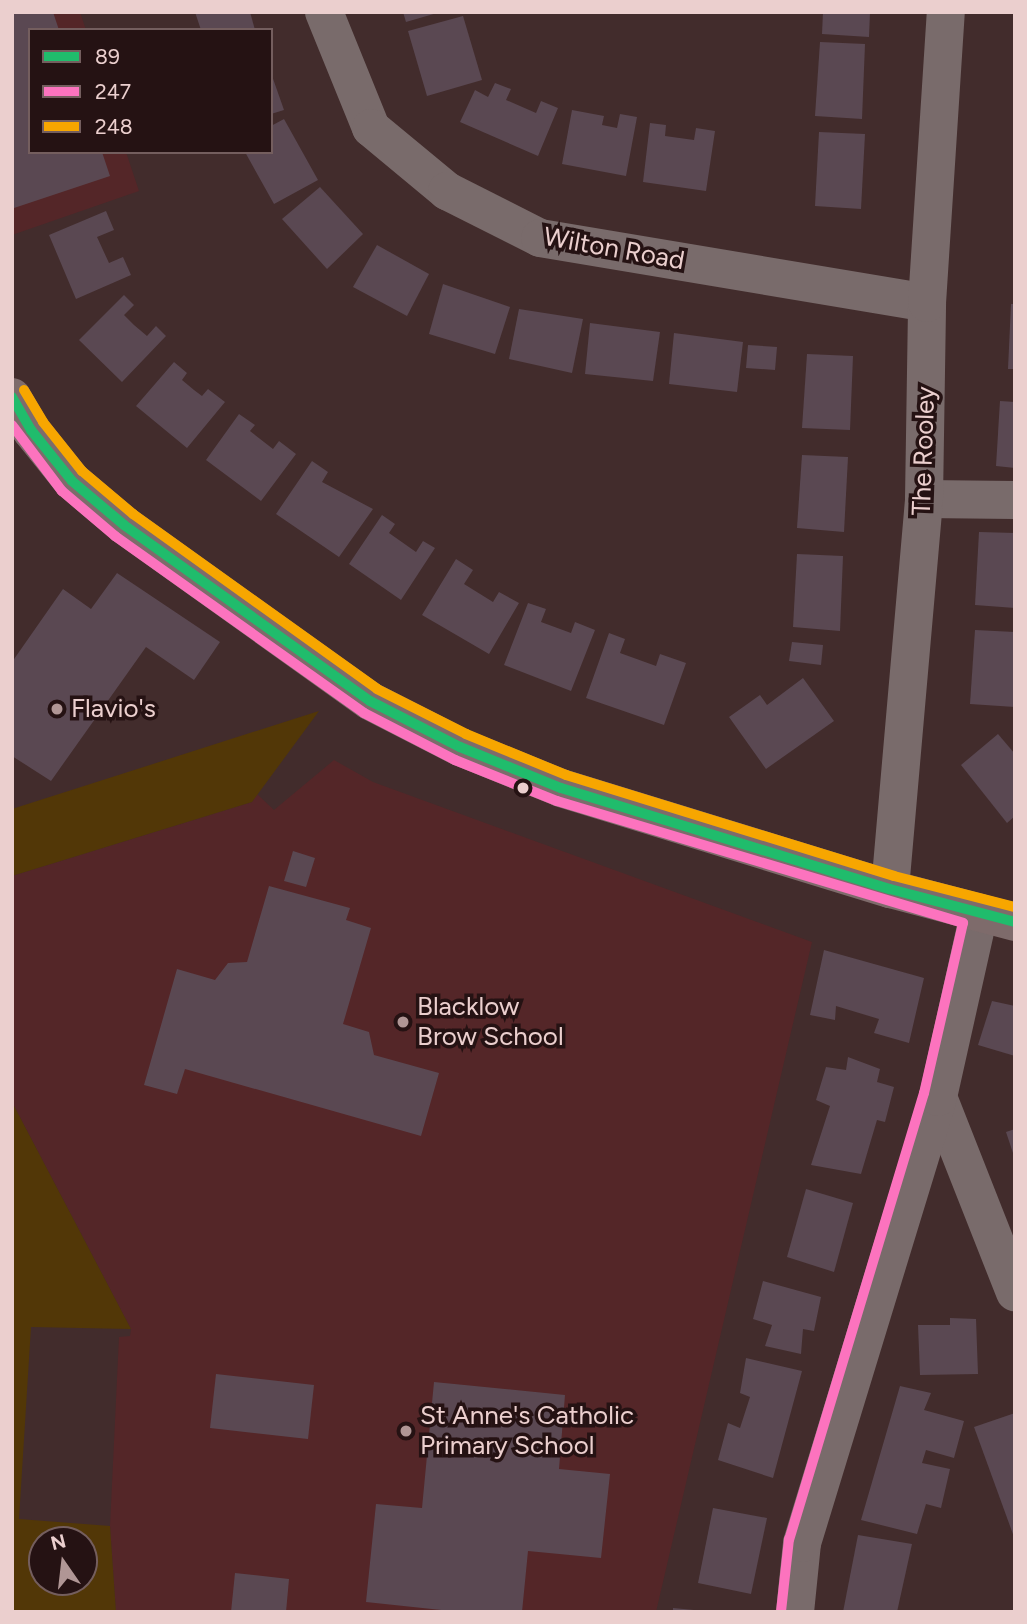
<!DOCTYPE html>
<html>
<head>
<meta charset="utf-8">
<style>
  body { margin:0 }
  #map { position:relative; width:1027px; height:1624px; overflow:hidden; background:#422c2c; font-family:Figtree,sans-serif }
  div>[style] { position:absolute }
  .built>* { inset:0; background:#542628 }
  .green>* { inset:0; background:#523707 }
  .building>* { inset:0; background:#5a4852 }
  .street>* { height:38px; margin:-19px; padding:0 19px; transform-origin:19px; border-radius:19px; background:#796b6b }
  .primary>* { height:38px; margin:-19px; padding:0 19px; transform-origin:19px; border-radius:19px; background:#7e6b6b }
  .bus-1>* { height:10px; margin:-5px; padding:0 5px; transform-origin:5px; border-radius:5px; background:#20bc6c }
  .bus-2>* { height:10px; margin:-5px; padding:0 5px; transform-origin:5px; border-radius:5px; background:#fc73be }
  .bus-3>* { height:10px; margin:-5px; padding:0 5px; transform-origin:5px; border-radius:5px; background:#f7a600 }
  .dots>* { width:19px; height:19px; translate:-50% -50%; box-sizing:border-box; border:4px solid #251213; border-radius:50% }
  span { translate:-50% -50%; white-space:nowrap; text-align:center; line-height:1.15; -webkit-text-stroke:7px #251213; paint-order:stroke }
  .street-label { font-size:26px; color:#ebcfce }
  .poi-label { font-size:26px; color:#ebcfce }
  .left { translate:0 -50%; text-align:left }
  .frame { position:absolute; inset:0; border:14px solid #ebcfce; pointer-events:none }
  .legend { position:absolute; left:28px; top:28px; width:245px; height:126px; box-sizing:border-box; background:#251213; border:2px solid #745e5e; margin:0; padding:9px 12px; list-style:none; font-size:21px; color:#ebcfce }
  .legend li { display:flex; align-items:center; gap:14px; height:35px }
  .legend b { width:35px; border:2px solid #745e5e }
  .north { position:absolute; left:28px; top:1526px; width:70px; height:70px; box-sizing:border-box; background:#251213; border:2px solid #745e5e; border-radius:50%; rotate:346deg; font-size:19px; font-weight:700; line-height:28px; text-align:center; color:#ebcfce }
  .north::after { content:''; display:block; margin:auto; width:24px; height:32px; background:#b09695; clip-path:polygon(50% 0,100% 100%,50% 72%,0 100%) }
</style>
</head>
<body>
<div id="map">
  <div class="built">
    <div style="clip-path:polygon(12px 12px,80px 12px,86px 30px,30px 30px,30px 152px,126px 152px,139px 191px,12px 235px)"></div>
    <div style="clip-path:polygon(334px 760px,373px 782px,812px 942px,656px 1612px,116px 1612px,110px 1526px,119px 1337px,130px 1336px,131px 1329px,12px 1102px,12px 876px,252px 802px,257px 794px,274px 810px)"></div>
  </div>
  <div class="green">
    <div style="clip-path:polygon(319px 711px,252px 802px,12px 876px,12px 809px)"></div>
    <div style="clip-path:polygon(evenodd,12px 1102px,131px 1329px,31px 1327px,19px 1519px,110px 1526px,116px 1612px,12px 1612px,12px 1102px,42px 1540px,84px 1540px,84px 1582px,42px 1582px,42px 1540px)"></div>
  </div>
  <div class="building">
    <div style="clip-path:polygon(12px 12px,53px 12px,59px 30px,30px 30px,30px 152px,102px 152px,110px 176px,14px 208px)"></div>
    <div style="clip-path:polygon(195px 12px,250px 12px,255px 30px,201px 30px)"></div>
    <div style="clip-path:polygon(403px 12px,437px 12px,437px 13px,406px 22px)"></div>
    <div style="clip-path:polygon(823px 12px,870px 12px,869px 37px,822px 34px)"></div>
    <div style="clip-path:polygon(463px 16px,482px 80px,427px 96px,408px 31px)"></div>
    <div style="clip-path:polygon(820px 42px,865px 44px,862px 119px,815px 116px)"></div>
    <div style="clip-path:polygon(271px 73px,284px 110px,271px 114px)"></div>
    <div style="clip-path:polygon(495px 83px,511px 89px,506px 100px,536px 113px,541px 101px,558px 108px,538px 156px,460px 122px,475px 90px,488px 97px)"></div>
    <div style="clip-path:polygon(572px 110px,604px 116px,602px 125px,617px 128px,620px 114px,637px 117px,626px 176px,562px 164px)"></div>
    <div style="clip-path:polygon(284px 119px,318px 180px,274px 204px,245px 152px,271px 152px,271px 126px)"></div>
    <div style="clip-path:polygon(650px 123px,666px 125px,665px 136px,694px 140px,696px 128px,715px 131px,706px 191px,643px 182px)"></div>
    <div style="clip-path:polygon(819px 132px,865px 134px,861px 209px,815px 206px)"></div>
    <div style="clip-path:polygon(320px 187px,363px 234px,327px 269px,282px 219px)"></div>
    <div style="clip-path:polygon(106px 211px,114px 230px,97px 237px,109px 263px,123px 257px,131px 275px,76px 299px,49px 235px)"></div>
    <div style="clip-path:polygon(377px 245px,429px 274px,407px 316px,353px 287px)"></div>
    <div style="clip-path:polygon(443px 284px,510px 307px,495px 354px,429px 334px)"></div>
    <div style="clip-path:polygon(124px 295px,134px 305px,124px 315px,134px 325px,147px 336px,156px 326px,166px 336px,122px 382px,79px 340px)"></div>
    <div style="clip-path:polygon(1011px 304px,1015px 304px,1015px 369px,1008px 369px)"></div>
    <div style="clip-path:polygon(519px 309px,583px 319px,572px 373px,509px 359px)"></div>
    <div style="clip-path:polygon(590px 323px,660px 332px,653px 381px,585px 374px)"></div>
    <div style="clip-path:polygon(674px 333px,743px 342px,737px 392px,669px 384px)"></div>
    <div style="clip-path:polygon(748px 345px,777px 347px,775px 370px,746px 368px)"></div>
    <div style="clip-path:polygon(807px 354px,853px 356px,850px 430px,802px 428px)"></div>
    <div style="clip-path:polygon(174px 362px,187px 373px,182px 380px,194px 390px,202px 396px,208px 389px,225px 402px,187px 448px,136px 406px)"></div>
    <div style="clip-path:polygon(1000px 401px,1015px 402px,1015px 468px,996px 466px)"></div>
    <div style="clip-path:polygon(239px 414px,255px 425px,250px 431px,273px 449px,279px 441px,296px 454px,261px 501px,206px 460px)"></div>
    <div style="clip-path:polygon(802px 455px,848px 457px,844px 532px,797px 528px)"></div>
    <div style="clip-path:polygon(312px 461px,328px 472px,322px 482px,373px 509px,339px 557px,276px 514px)"></div>
    <div style="clip-path:polygon(382px 515px,395px 524px,389px 533px,416px 552px,423px 541px,435px 548px,401px 600px,349px 564px)"></div>
    <div style="clip-path:polygon(979px 532px,1015px 533px,1015px 608px,975px 605px)"></div>
    <div style="clip-path:polygon(797px 554px,843px 556px,840px 631px,793px 627px)"></div>
    <div style="clip-path:polygon(456px 559px,473px 570px,464px 584px,493px 602px,499px 592px,519px 603px,489px 654px,422px 615px)"></div>
    <div style="clip-path:polygon(117px 573px,220px 642px,194px 680px,146px 647px,51px 781px,12px 756px,12px 662px,63px 589px,91px 609px)"></div>
    <div style="clip-path:polygon(528px 603px,546px 609px,541px 622px,571px 633px,575px 622px,595px 630px,571px 691px,504px 665px)"></div>
    <div style="clip-path:polygon(975px 630px,1015px 632px,1015px 707px,970px 704px)"></div>
    <div style="clip-path:polygon(609px 633px,625px 639px,620px 653px,656px 666px,660px 654px,686px 663px,664px 725px,586px 698px)"></div>
    <div style="clip-path:polygon(792px 642px,823px 645px,821px 665px,789px 661px)"></div>
    <div style="clip-path:polygon(803px 678px,834px 721px,766px 769px,729px 717px,760px 695px,767px 705px)"></div>
    <div style="clip-path:polygon(998px 734px,1015px 754px,1015px 816px,1007px 823px,961px 765px)"></div>
    <div style="clip-path:polygon(293px 851px,315px 858px,306px 887px,284px 881px)"></div>
    <div style="clip-path:polygon(269px 886px,350px 908px,346px 920px,371px 928px,343px 1024px,369px 1032px,374px 1055px,439px 1073px,421px 1136px,185px 1069px,177px 1094px,144px 1085px,177px 969px,215px 980px,228px 963px,247px 962px)"></div>
    <div style="clip-path:polygon(824px 950px,924px 978px,909px 1043px,874px 1033px,879px 1019px,836px 1006px,835px 1020px,810px 1015px)"></div>
    <div style="clip-path:polygon(992px 1001px,1015px 1006px,1015px 1056px,978px 1045px)"></div>
    <div style="clip-path:polygon(848px 1057px,880px 1069px,877px 1082px,894px 1087px,885px 1122px,877px 1120px,861px 1174px,811px 1165px,830px 1106px,816px 1100px,826px 1067px,846px 1070px)"></div>
    <div style="clip-path:polygon(1015px 1129px,1015px 1156px,1014px 1156px,1006px 1132px)"></div>
    <div style="clip-path:polygon(806px 1189px,853px 1203px,834px 1272px,787px 1257px)"></div>
    <div style="clip-path:polygon(763px 1281px,821px 1297px,814px 1331px,803px 1329px,801px 1354px,765px 1346px,772px 1325px,753px 1319px)"></div>
    <div style="clip-path:polygon(950px 1318px,976px 1319px,978px 1374px,920px 1375px,918px 1325px,950px 1325px)"></div>
    <div style="clip-path:polygon(746px 1358px,802px 1371px,773px 1478px,718px 1460px,728px 1423px,740px 1428px,750px 1397px,740px 1393px)"></div>
    <div style="clip-path:polygon(216px 1374px,314px 1385px,308px 1439px,210px 1428px)"></div>
    <div style="clip-path:polygon(434px 1382px,565px 1395px,559px 1469px,610px 1474px,601px 1558px,528px 1551px,522px 1612px,460px 1612px,366px 1602px,376px 1504px,422px 1508px)"></div>
    <div style="clip-path:polygon(900px 1386px,931px 1393px,924px 1410px,964px 1421px,954px 1458px,926px 1450px,922px 1463px,950px 1469px,941px 1508px,926px 1504px,917px 1534px,861px 1520px)"></div>
    <div style="clip-path:polygon(1015px 1413px,1015px 1537px,1014px 1537px,974px 1427px)"></div>
    <div style="clip-path:polygon(713px 1508px,767px 1518px,751px 1594px,698px 1583px)"></div>
    <div style="clip-path:polygon(858px 1535px,912px 1544px,897px 1612px,843px 1612px)"></div>
    <div style="clip-path:polygon(235px 1573px,289px 1579px,286px 1612px,231px 1612px)"></div>
    <div style="clip-path:polygon(673px 1608px,694px 1610px,694px 1612px,673px 1612px)"></div>
  </div>
  <div class="street">
    <div style="left:324px;top:12px;width:125px;rotate:67.9deg"></div>
    <div style="left:371px;top:128px;width:99px;rotate:39.7deg"></div>
    <div style="left:447px;top:191px;width:104px;rotate:26.8deg"></div>
    <div style="left:540px;top:238px;width:392px;rotate:9.5deg"></div>
    <div style="left:924px;top:499px;width:91px;rotate:0.6deg"></div>
    <div style="left:890px;top:889px;width:391px;rotate:-85deg"></div>
    <div style="left:924px;top:499px;width:196px;rotate:-89.1deg"></div>
    <div style="left:927px;top:303px;width:292px;rotate:-86.3deg"></div>
    <div style="left:938px;top:1097px;width:210px;rotate:68.5deg"></div>
    <div style="left:795px;top:1612px;width:69px;rotate:-84.2deg"></div>
    <div style="left:802px;top:1543px;width:466px;rotate:-73deg"></div>
    <div style="left:938px;top:1097px;width:189px;rotate:-77.4deg"></div>
  </div>
  <div class="primary">
    <div style="left:12px;top:397px;width:38px;rotate:60deg"></div>
    <div style="left:31px;top:430px;width:65px;rotate:51.2deg"></div>
    <div style="left:72px;top:481px;width:68px;rotate:40.2deg"></div>
    <div style="left:124px;top:525px;width:302px;rotate:35.6deg"></div>
    <div style="left:370px;top:701px;width:101px;rotate:27.1deg"></div>
    <div style="left:460px;top:747px;width:109px;rotate:22.1deg"></div>
    <div style="left:561px;top:788px;width:344px;rotate:17.1deg"></div>
    <div style="left:890px;top:889px;width:129px;rotate:14.8deg"></div>
  </div>
  <div class="bus-1">
    <div style="left:12px;top:397px;width:38px;rotate:60deg"></div>
    <div style="left:31px;top:430px;width:65px;rotate:51.2deg"></div>
    <div style="left:72px;top:481px;width:68px;rotate:40.2deg"></div>
    <div style="left:124px;top:525px;width:302px;rotate:35.6deg"></div>
    <div style="left:370px;top:701px;width:101px;rotate:27.1deg"></div>
    <div style="left:460px;top:747px;width:109px;rotate:22.1deg"></div>
    <div style="left:561px;top:788px;width:344px;rotate:17.1deg"></div>
    <div style="left:890px;top:889px;width:129px;rotate:14.8deg"></div>
  </div>
  <div class="bus-2">
    <div style="left:12px;top:425px;width:83px;rotate:52.9deg"></div>
    <div style="left:62px;top:491px;width:70px;rotate:40.3deg"></div>
    <div style="left:115px;top:536px;width:305px;rotate:35.4deg"></div>
    <div style="left:364px;top:713px;width:102px;rotate:27.3deg"></div>
    <div style="left:455px;top:760px;width:110px;rotate:21.9deg"></div>
    <div style="left:557px;top:801px;width:424px;rotate:16.7deg"></div>
    <div style="left:963px;top:923px;width:174px;rotate:102.9deg"></div>
    <div style="left:924px;top:1093px;width:466px;rotate:106.8deg"></div>
    <div style="left:789px;top:1539px;width:72px;rotate:96.3deg"></div>
  </div>
  <div class="bus-3">
    <div style="left:24px;top:390px;width:37px;rotate:59deg"></div>
    <div style="left:43px;top:422px;width:63px;rotate:51.5deg"></div>
    <div style="left:82px;top:471px;width:67px;rotate:40.1deg"></div>
    <div style="left:133px;top:514px;width:300px;rotate:35.6deg"></div>
    <div style="left:377px;top:689px;width:100px;rotate:26.8deg"></div>
    <div style="left:466px;top:734px;width:108px;rotate:22.3deg"></div>
    <div style="left:566px;top:775px;width:343px;rotate:17.1deg"></div>
    <div style="left:894px;top:876px;width:125px;rotate:14.4deg"></div>
  </div>
  <div class="dots">
    <div style="left:57px;top:709px;background:#b09695"></div>
    <div style="left:523px;top:788px;background:#ebcfce"></div>
    <div style="left:403px;top:1022px;background:#b09695"></div>
    <div style="left:406px;top:1431px;background:#b09695"></div>
  </div>
  <div class="street-label">
    <span style="left:614px;top:249px;rotate:10deg">Wilton Road</span>
    <span style="left:924px;top:451px;rotate:-88deg">The Rooley</span>
  </div>
  <div class="poi-label">
    <span class="left" style="left:71px;top:709px">Flavio's</span>
    <span class="left" style="left:417px;top:1022px">Blacklow<br>Brow School</span>
    <span class="left" style="left:420px;top:1431px">St Anne's Catholic<br>Primary School</span>
  </div>
  <div class="frame"></div>
  <ul class="legend">
  <li><b style="height:9px;background:#20bc6c"></b>89</li>
  <li><b style="height:9px;background:#fc73be"></b>247</li>
  <li><b style="height:9px;background:#f7a600"></b>248</li>
  </ul>
  <div class="north">N</div>
</div>
</body>
</html>
